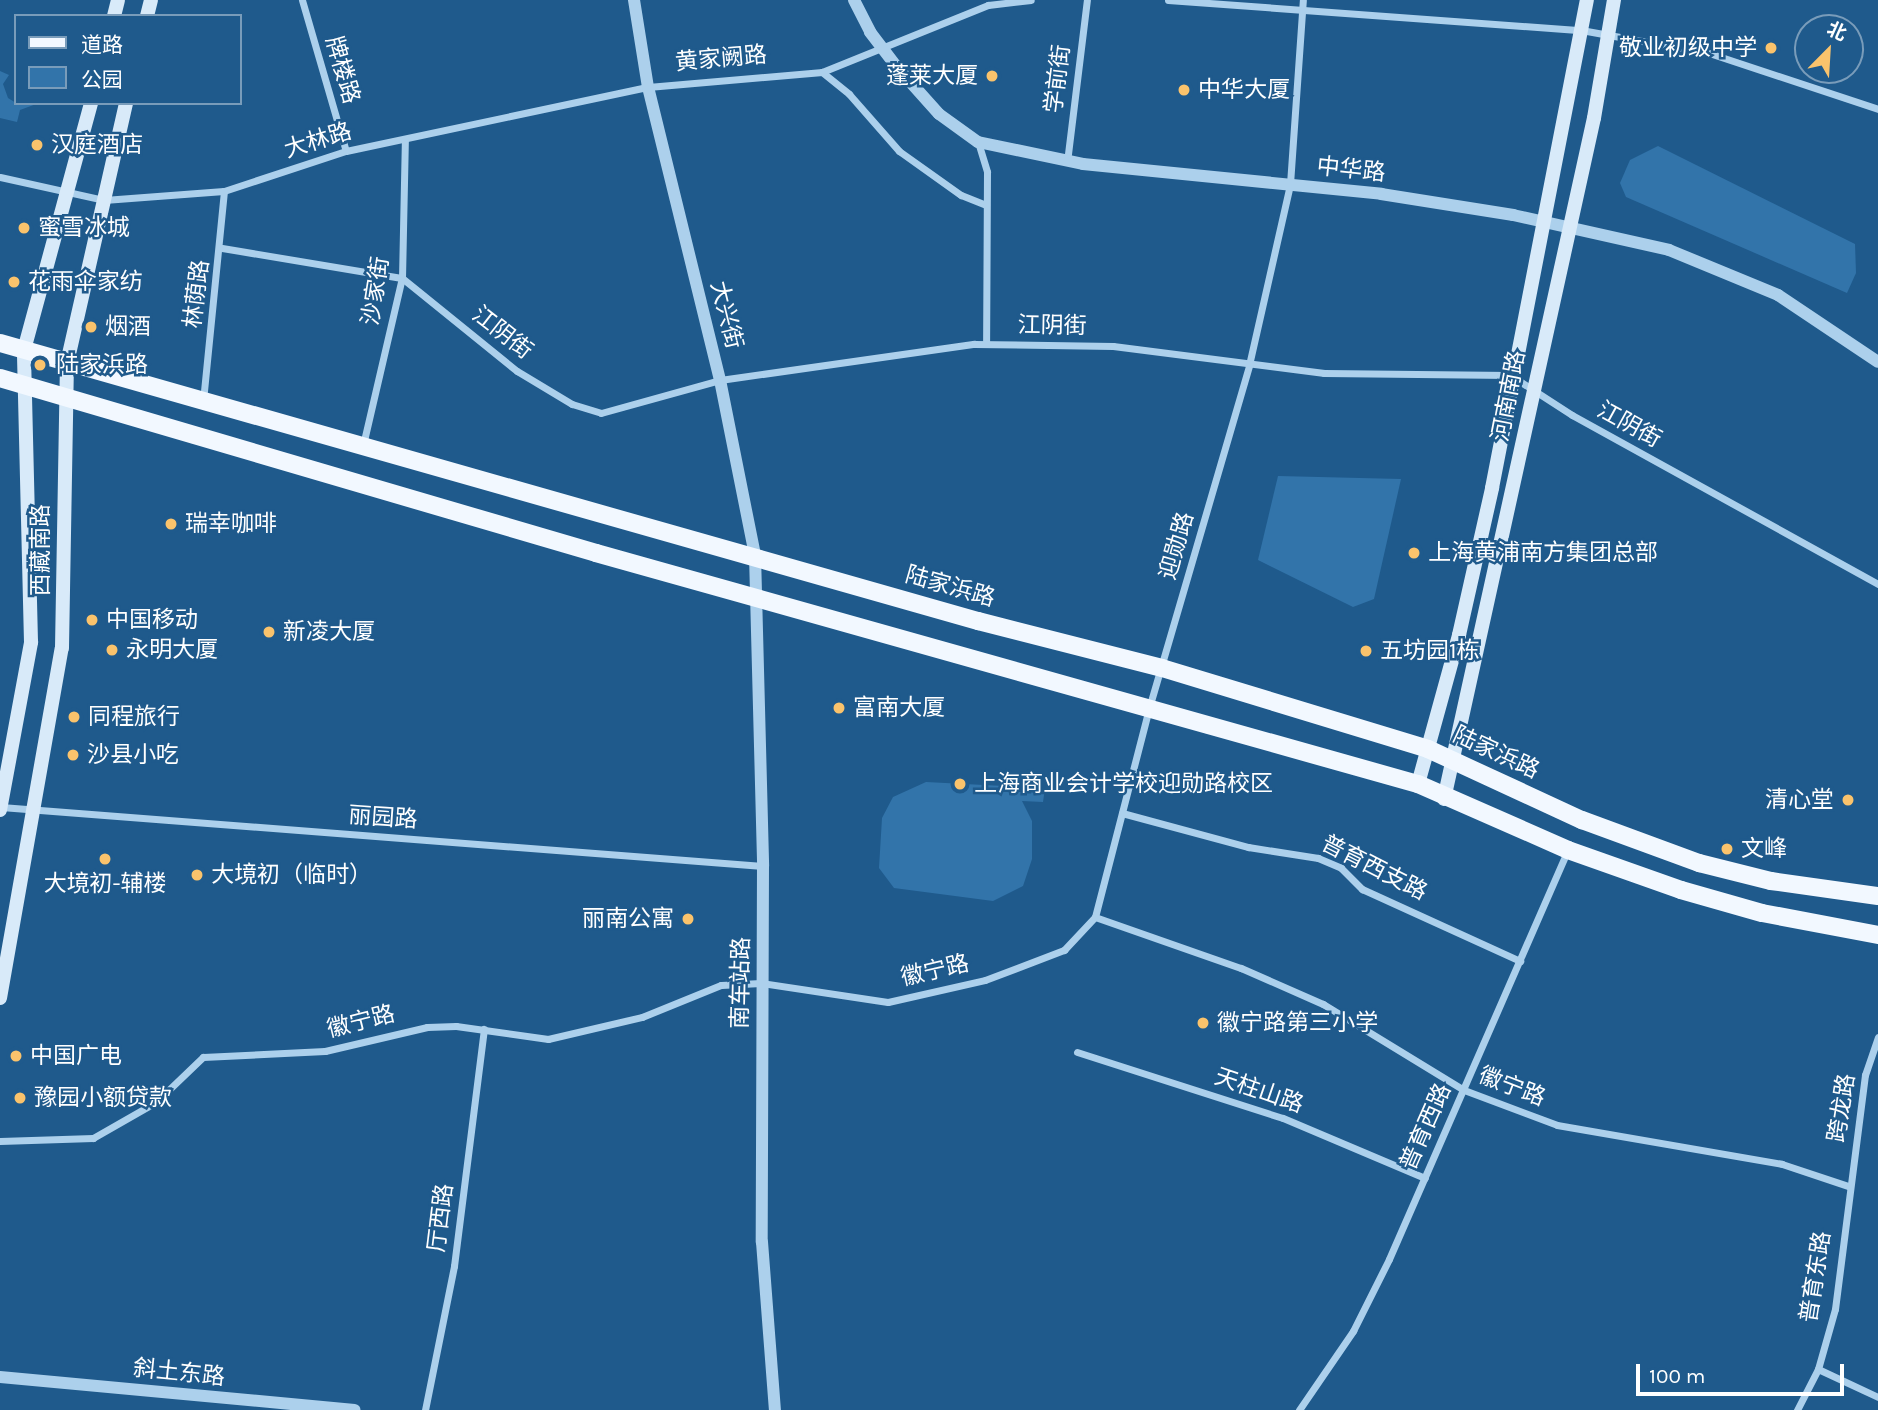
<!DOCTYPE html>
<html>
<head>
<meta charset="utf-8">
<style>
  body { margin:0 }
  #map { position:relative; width:1878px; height:1410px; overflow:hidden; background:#1f5a8c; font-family:Karla,"Noto Sans SC",sans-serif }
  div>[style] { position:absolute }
  .green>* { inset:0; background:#3274aa }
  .minor>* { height:7px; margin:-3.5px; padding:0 3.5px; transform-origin:3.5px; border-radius:3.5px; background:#acd0ec }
  .tertiary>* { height:12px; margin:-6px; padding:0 6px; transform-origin:6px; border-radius:6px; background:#acd0ec }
  .secondary>* { height:14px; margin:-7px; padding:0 7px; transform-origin:7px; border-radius:7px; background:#d8eaf9 }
  .primary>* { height:18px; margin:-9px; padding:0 9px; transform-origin:9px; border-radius:9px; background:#f2f8ff }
  .dots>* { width:19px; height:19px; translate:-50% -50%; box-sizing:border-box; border:4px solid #1f5a8c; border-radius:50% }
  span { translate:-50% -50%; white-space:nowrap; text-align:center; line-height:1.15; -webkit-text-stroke:5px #1f5a8c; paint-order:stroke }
  .poi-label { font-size:23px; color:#fff }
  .right { translate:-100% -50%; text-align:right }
  .left { translate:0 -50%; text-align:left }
  .street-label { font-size:23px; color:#fff }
  .legend { position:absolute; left:14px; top:14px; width:228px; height:91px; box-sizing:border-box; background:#1f5a8c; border:2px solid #799cba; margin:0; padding:9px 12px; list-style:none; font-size:21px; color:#fff }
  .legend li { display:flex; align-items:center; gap:14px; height:35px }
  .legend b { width:35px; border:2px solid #799cba }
  .north { position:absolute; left:1794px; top:14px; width:70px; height:70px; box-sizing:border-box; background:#1f5a8c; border:2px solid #799cba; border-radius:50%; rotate:24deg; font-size:19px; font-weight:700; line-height:28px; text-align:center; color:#fff }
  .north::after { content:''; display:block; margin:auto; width:24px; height:32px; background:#fac36c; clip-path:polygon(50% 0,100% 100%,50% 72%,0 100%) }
  .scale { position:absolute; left:1636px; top:1364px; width:208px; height:32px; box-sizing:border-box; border:4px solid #fff; border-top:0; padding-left:9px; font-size:21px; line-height:24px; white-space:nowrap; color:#fff; -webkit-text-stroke:5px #1f5a8c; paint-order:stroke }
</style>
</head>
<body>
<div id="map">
  <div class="green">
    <div style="clip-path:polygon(0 71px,9px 75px,3px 84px,8px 98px,16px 103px,39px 103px,20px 110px,17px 122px,0 118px)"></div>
    <div style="clip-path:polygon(1658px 146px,1855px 244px,1856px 273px,1847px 293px,1626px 197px,1620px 183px,1630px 160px)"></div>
    <div style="clip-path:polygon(1278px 476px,1401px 479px,1374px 599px,1353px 607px,1258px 560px)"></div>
    <div style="clip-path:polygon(926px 782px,1045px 788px,1043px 802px,1022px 801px,1032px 821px,1032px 859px,1023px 886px,993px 901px,894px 888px,879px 868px,882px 818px,893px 797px)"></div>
  </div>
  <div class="minor">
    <div style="left:302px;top:0;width:157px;rotate:73.8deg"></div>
    <div style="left:1168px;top:0;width:414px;rotate:4.2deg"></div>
    <div style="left:1581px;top:30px;width:130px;rotate:10.2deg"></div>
    <div style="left:1709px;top:53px;width:178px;rotate:18.3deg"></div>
    <div style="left:822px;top:72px;width:35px;rotate:39deg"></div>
    <div style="left:849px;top:94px;width:76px;rotate:48.7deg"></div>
    <div style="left:899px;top:151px;width:76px;rotate:35.4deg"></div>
    <div style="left:961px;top:195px;width:27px;rotate:22deg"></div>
    <div style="left:978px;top:142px;width:31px;rotate:73deg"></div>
    <div style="left:987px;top:172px;width:172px;rotate:90.3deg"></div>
    <div style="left:1067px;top:162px;width:163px;rotate:-83deg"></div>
    <div style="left:0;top:177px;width:107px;rotate:12.5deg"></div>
    <div style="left:104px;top:200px;width:120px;rotate:-4.3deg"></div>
    <div style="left:224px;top:191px;width:128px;rotate:-18.2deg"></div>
    <div style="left:346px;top:151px;width:309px;rotate:-12deg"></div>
    <div style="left:648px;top:87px;width:175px;rotate:-4.9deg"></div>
    <div style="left:822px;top:72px;width:179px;rotate:-22deg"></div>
    <div style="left:988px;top:5px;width:43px;rotate:-6.6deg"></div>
    <div style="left:222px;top:248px;width:182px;rotate:9.5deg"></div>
    <div style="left:402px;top:278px;width:148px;rotate:39deg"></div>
    <div style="left:517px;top:371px;width:64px;rotate:31deg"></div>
    <div style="left:572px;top:404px;width:30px;rotate:17deg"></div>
    <div style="left:601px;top:413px;width:123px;rotate:-15.5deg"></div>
    <div style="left:720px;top:380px;width:257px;rotate:-8.1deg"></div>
    <div style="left:974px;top:344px;width:139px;rotate:0.8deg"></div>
    <div style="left:1113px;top:346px;width:213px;rotate:7.3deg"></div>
    <div style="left:1324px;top:373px;width:186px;rotate:0.6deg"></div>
    <div style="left:1510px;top:375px;width:74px;rotate:32.8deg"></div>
    <div style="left:1572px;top:415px;width:350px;rotate:28.9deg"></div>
    <div style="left:203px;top:401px;width:211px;rotate:-84.3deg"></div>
    <div style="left:363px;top:445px;width:171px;rotate:-76.9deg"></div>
    <div style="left:402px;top:278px;width:138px;rotate:-88.8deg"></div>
    <div style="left:1px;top:807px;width:764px;rotate:4.43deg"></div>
    <div style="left:1122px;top:813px;width:131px;rotate:15.1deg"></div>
    <div style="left:1248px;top:847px;width:71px;rotate:8.9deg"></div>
    <div style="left:1318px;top:858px;width:25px;rotate:23deg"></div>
    <div style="left:1341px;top:868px;width:30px;rotate:45deg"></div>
    <div style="left:1362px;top:889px;width:174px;rotate:24.5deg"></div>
    <div style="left:1095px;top:917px;width:216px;rotate:-75.5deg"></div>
    <div style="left:1149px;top:708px;width:357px;rotate:-73.7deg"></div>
    <div style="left:1249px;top:365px;width:186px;rotate:-77.2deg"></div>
    <div style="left:1290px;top:184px;width:184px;rotate:-86deg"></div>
    <div style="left:1077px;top:1052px;width:216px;rotate:17.8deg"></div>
    <div style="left:1283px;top:1118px;width:154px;rotate:22.9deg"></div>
    <div style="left:0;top:1141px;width:93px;rotate:-1.8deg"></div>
    <div style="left:93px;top:1138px;width:73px;rotate:-29.7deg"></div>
    <div style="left:156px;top:1102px;width:65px;rotate:-43.8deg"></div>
    <div style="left:203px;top:1057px;width:122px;rotate:-2.8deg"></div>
    <div style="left:325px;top:1051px;width:105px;rotate:-13.2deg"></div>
    <div style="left:427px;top:1027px;width:29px;rotate:-2deg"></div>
    <div style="left:456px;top:1026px;width:93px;rotate:8deg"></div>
    <div style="left:548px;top:1039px;width:97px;rotate:-13.2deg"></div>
    <div style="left:642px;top:1017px;width:85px;rotate:-22.1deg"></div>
    <div style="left:721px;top:985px;width:40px;rotate:-2.9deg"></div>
    <div style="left:761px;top:983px;width:128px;rotate:8.5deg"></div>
    <div style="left:888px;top:1002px;width:99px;rotate:-12.8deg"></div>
    <div style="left:985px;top:980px;width:85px;rotate:-20.8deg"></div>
    <div style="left:1064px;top:950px;width:45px;rotate:-46.8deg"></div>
    <div style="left:1095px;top:917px;width:155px;rotate:19.3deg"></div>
    <div style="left:1241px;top:968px;width:90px;rotate:23.7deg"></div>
    <div style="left:1323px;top:1004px;width:165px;rotate:31.4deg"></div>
    <div style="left:1464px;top:1090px;width:99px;rotate:20.6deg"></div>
    <div style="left:1557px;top:1125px;width:228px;rotate:9.8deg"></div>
    <div style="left:1782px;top:1164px;width:70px;rotate:18.4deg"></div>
    <div style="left:1818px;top:1369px;width:66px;rotate:25deg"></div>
    <div style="left:425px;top:1410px;width:147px;rotate:-78.6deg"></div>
    <div style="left:454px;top:1266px;width:239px;rotate:-82.8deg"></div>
    <div style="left:1299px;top:1410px;width:96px;rotate:-55.6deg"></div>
    <div style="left:1353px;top:1331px;width:80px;rotate:-63.4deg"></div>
    <div style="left:1389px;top:1259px;width:446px;rotate:-66.4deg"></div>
    <div style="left:1797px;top:1410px;width:46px;rotate:-62.9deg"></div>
    <div style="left:1818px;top:1369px;width:62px;rotate:-74.2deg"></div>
    <div style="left:1835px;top:1309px;width:236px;rotate:-82.7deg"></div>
    <div style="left:1865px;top:1075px;width:40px;rotate:-71.1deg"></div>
  </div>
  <div class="tertiary">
    <div style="left:634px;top:0;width:88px;rotate:80.9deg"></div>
    <div style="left:648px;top:87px;width:302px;rotate:76.2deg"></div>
    <div style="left:720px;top:380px;width:178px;rotate:78.7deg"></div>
    <div style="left:755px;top:555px;width:311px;rotate:88.5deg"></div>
    <div style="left:763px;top:866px;width:376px;rotate:90.2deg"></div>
    <div style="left:762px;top:1242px;width:169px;rotate:85.6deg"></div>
    <div style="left:854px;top:0;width:36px;rotate:63deg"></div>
    <div style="left:870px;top:32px;width:43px;rotate:52.6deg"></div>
    <div style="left:896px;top:66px;width:64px;rotate:48.1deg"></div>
    <div style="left:939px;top:114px;width:48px;rotate:35.7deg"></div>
    <div style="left:978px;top:142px;width:107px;rotate:11.8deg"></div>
    <div style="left:1083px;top:164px;width:300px;rotate:5.7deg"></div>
    <div style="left:1381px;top:194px;width:134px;rotate:9deg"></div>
    <div style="left:1513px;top:215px;width:160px;rotate:12.6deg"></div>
    <div style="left:1669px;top:250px;width:118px;rotate:22.4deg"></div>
    <div style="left:1778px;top:295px;width:120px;rotate:33.8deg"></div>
    <div style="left:0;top:1377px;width:356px;rotate:5.3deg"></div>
  </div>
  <div class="secondary">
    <div style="left:114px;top:16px;width:16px;rotate:-76deg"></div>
    <div style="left:147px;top:16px;width:16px;rotate:-76deg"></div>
    <div style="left:1418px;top:784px;width:155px;rotate:-74.6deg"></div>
    <div style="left:1459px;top:635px;width:151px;rotate:-77.3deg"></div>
    <div style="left:1492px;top:488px;width:497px;rotate:-79deg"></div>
    <div style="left:1444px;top:799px;width:697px;rotate:-77.58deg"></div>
    <div style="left:1594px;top:118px;width:120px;rotate:-80.4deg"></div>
    <div style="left:0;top:810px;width:171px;rotate:-79.5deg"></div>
    <div style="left:31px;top:642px;width:292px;rotate:-91.4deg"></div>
    <div style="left:24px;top:350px;width:256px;rotate:-74.8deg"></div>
    <div style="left:0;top:998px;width:355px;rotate:-80deg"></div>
    <div style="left:62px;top:648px;width:285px;rotate:-89deg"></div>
    <div style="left:67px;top:363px;width:267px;rotate:-77.2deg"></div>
  </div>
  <div class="primary">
    <div style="left:0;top:343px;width:1017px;rotate:15.87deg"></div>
    <div style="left:978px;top:621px;width:190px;rotate:14.3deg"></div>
    <div style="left:1162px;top:668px;width:278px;rotate:16.9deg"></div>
    <div style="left:1428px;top:749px;width:170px;rotate:24.8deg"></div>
    <div style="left:1582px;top:820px;width:125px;rotate:20.2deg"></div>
    <div style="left:1699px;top:863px;width:74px;rotate:14deg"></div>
    <div style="left:1771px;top:881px;width:108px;rotate:8deg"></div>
    <div style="left:0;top:378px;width:621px;rotate:16.36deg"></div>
    <div style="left:596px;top:553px;width:854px;rotate:15.7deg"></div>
    <div style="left:1418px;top:784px;width:164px;rotate:23.7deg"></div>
    <div style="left:1568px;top:850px;width:120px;rotate:19.5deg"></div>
    <div style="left:1681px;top:890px;width:84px;rotate:15.9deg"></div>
    <div style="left:1762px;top:913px;width:118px;rotate:10.7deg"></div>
  </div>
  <div class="dots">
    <div style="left:1771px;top:48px;background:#fac36c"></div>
    <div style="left:992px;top:76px;background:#fac36c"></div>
    <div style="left:1184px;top:90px;background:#fac36c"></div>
    <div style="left:37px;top:145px;background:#fac36c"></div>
    <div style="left:24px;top:228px;background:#fac36c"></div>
    <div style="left:14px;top:282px;background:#fac36c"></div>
    <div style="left:91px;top:327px;background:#fac36c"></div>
    <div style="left:40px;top:365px;background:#fac36c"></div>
    <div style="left:171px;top:524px;background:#fac36c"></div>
    <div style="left:1414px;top:553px;background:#fac36c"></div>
    <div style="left:92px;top:620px;background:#fac36c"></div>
    <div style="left:269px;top:632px;background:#fac36c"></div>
    <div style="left:112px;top:650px;background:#fac36c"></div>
    <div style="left:1366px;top:651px;background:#fac36c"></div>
    <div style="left:839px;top:708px;background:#fac36c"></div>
    <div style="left:74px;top:717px;background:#fac36c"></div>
    <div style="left:73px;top:755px;background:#fac36c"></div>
    <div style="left:960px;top:784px;background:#fac36c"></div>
    <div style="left:1848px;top:800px;background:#fac36c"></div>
    <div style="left:1727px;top:849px;background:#fac36c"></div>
    <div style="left:105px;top:859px;background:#fac36c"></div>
    <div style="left:197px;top:875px;background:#fac36c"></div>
    <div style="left:688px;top:919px;background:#fac36c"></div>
    <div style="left:1203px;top:1023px;background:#fac36c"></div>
    <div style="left:16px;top:1056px;background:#fac36c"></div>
    <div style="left:20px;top:1098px;background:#fac36c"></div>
  </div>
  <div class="poi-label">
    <span class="right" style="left:1757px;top:48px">敬业初级中学</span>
    <span class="right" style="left:978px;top:76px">蓬莱大厦</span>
    <span class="left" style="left:1198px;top:90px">中华大厦</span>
    <span class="left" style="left:51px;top:145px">汉庭酒店</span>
    <span class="left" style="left:38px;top:228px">蜜雪冰城</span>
    <span class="left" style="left:28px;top:282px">花雨伞家纺</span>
    <span class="left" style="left:105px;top:327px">烟酒</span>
    <span class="left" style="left:56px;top:365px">陆家浜路</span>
    <span class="left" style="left:185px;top:524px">瑞幸咖啡</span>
    <span class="left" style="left:1428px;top:553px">上海黄浦南方集团总部</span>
    <span class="left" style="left:106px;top:620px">中国移动</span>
    <span class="left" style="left:283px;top:632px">新凌大厦</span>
    <span class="left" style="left:126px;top:650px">永明大厦</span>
    <span class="left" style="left:1380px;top:651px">五坊园1栋</span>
    <span class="left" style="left:853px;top:708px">富南大厦</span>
    <span class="left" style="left:88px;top:717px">同程旅行</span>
    <span class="left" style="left:87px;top:755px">沙县小吃</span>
    <span class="left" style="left:974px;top:784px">上海商业会计学校迎勋路校区</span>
    <span class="right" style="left:1834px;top:800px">清心堂</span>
    <span class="left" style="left:1741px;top:849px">文峰</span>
    <span class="left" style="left:211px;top:875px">大境初（临时）</span>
    <span style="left:105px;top:884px">大境初-辅楼</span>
    <span class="right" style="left:674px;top:919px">丽南公寓</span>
    <span class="left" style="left:1217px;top:1023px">徽宁路第三小学</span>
    <span class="left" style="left:30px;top:1056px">中国广电</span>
    <span class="left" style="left:34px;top:1098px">豫园小额贷款</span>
  </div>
  <div class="street-label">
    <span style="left:721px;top:59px;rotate:-5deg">黄家阙路</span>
    <span style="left:342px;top:70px;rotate:74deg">牌楼路</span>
    <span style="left:1058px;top:79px;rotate:-83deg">学前街</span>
    <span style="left:318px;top:141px;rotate:-17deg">大林路</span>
    <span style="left:1351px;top:170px;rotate:6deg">中华路</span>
    <span style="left:376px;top:291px;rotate:-81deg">沙家街</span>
    <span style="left:197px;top:294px;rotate:-83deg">林荫路</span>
    <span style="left:726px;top:315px;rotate:76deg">大兴街</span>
    <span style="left:1052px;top:326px;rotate:1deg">江阴街</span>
    <span style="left:502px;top:333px;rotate:38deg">江阴街</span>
    <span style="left:1509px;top:396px;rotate:-79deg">河南南路</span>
    <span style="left:1629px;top:425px;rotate:29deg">江阴街</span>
    <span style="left:1177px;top:546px;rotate:-74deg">迎勋路</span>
    <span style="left:41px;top:550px;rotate:-90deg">西藏南路</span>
    <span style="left:950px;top:587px;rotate:16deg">陆家浜路</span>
    <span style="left:1496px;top:753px;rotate:25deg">陆家浜路</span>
    <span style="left:383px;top:818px;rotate:4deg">丽园路</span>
    <span style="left:1374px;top:868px;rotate:27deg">普育西支路</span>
    <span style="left:935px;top:971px;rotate:-13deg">徽宁路</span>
    <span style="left:741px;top:983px;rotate:-89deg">南车站路</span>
    <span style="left:361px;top:1022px;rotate:-14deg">徽宁路</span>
    <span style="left:1512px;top:1087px;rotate:21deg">徽宁路</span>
    <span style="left:1259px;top:1091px;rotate:19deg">天柱山路</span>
    <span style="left:1842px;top:1108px;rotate:-81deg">跨龙路</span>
    <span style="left:1426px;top:1127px;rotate:-66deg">普育西路</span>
    <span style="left:441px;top:1218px;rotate:-83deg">厅西路</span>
    <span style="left:1816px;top:1277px;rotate:-81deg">普育东路</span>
    <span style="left:179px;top:1373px;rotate:6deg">斜土东路</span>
  </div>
  <ul class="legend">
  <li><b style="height:9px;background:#f2f8ff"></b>道路</li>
  <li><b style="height:19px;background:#3274aa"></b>公园</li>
  </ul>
  <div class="north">北</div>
  <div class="scale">100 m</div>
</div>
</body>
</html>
